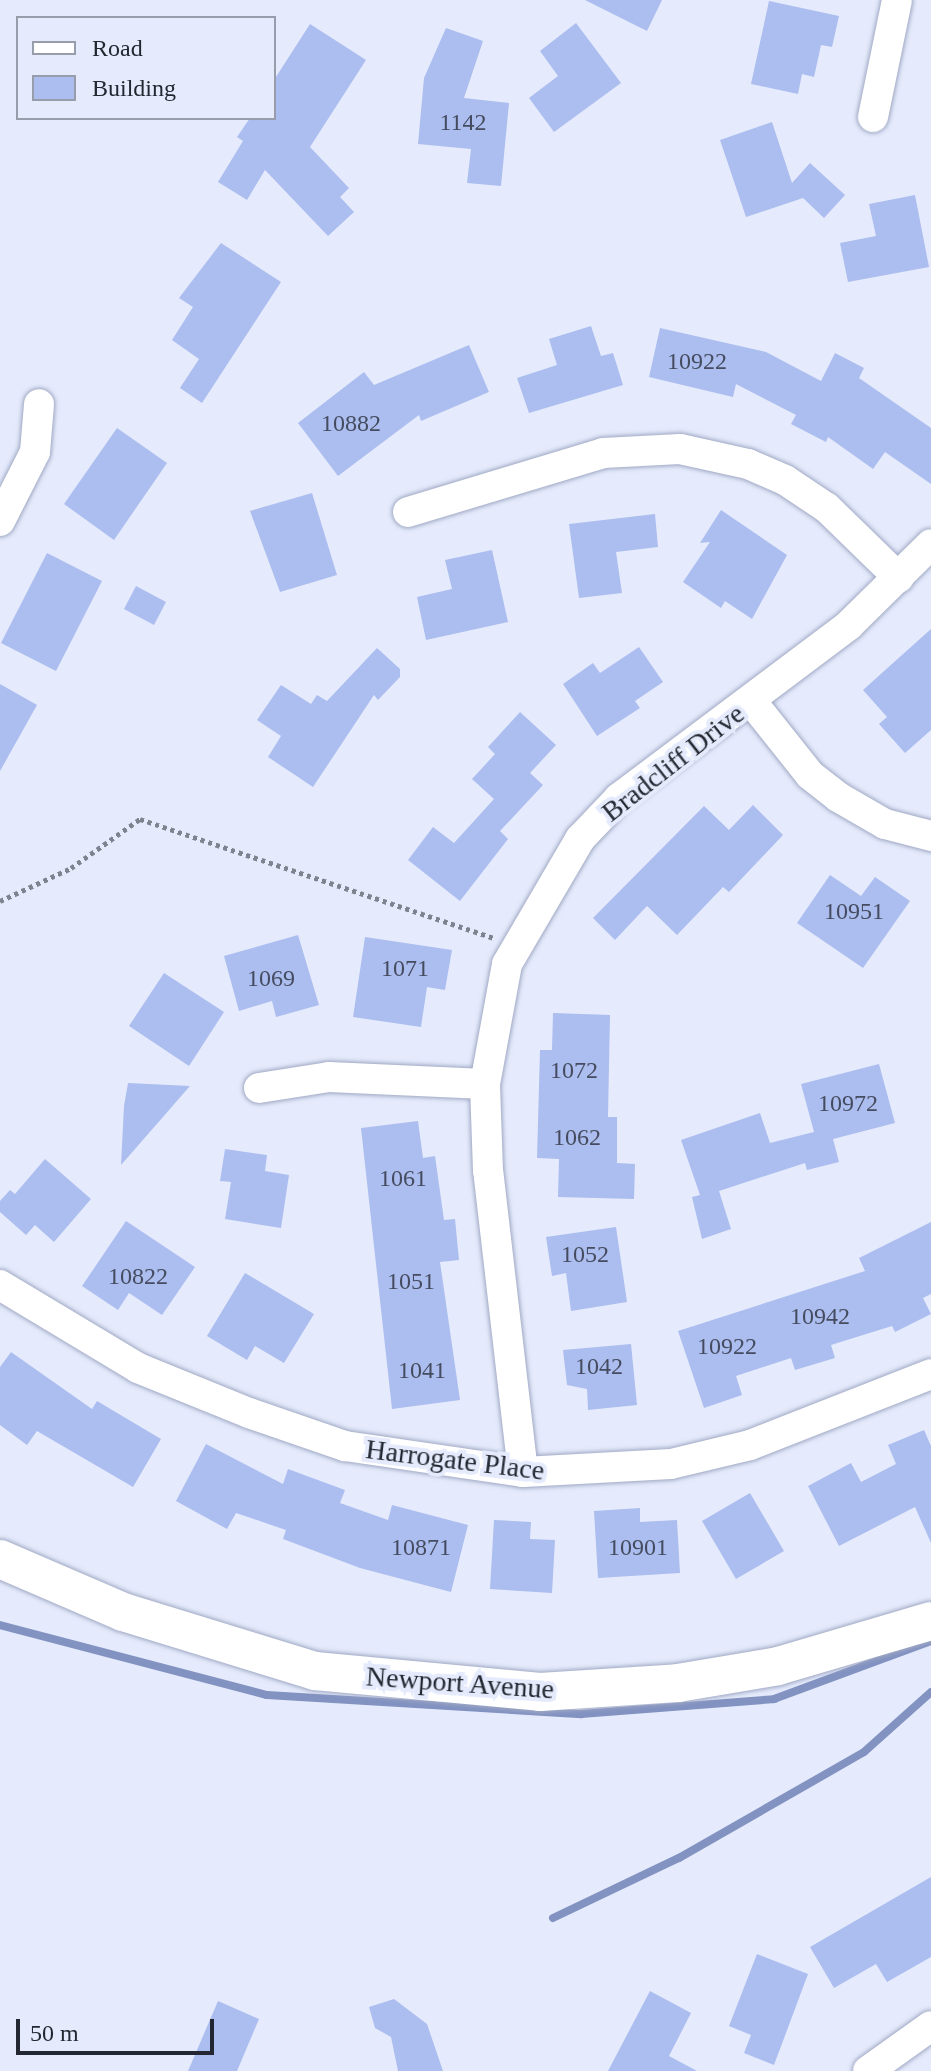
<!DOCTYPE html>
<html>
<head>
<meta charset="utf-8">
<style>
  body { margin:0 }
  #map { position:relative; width:931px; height:2071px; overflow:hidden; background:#e5ebfc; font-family:"Times New Roman",serif }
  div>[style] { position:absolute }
  .stream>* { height:8px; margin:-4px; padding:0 4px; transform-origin:4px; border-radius:4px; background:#8292c1 }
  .building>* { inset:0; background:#acbdef }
  .path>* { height:5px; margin-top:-2.5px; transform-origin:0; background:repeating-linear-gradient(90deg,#7e8390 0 4px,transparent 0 8px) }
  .roads { filter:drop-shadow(0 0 2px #a0a9c4) drop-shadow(0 0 2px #a0a9c4) }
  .minor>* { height:30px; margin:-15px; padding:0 15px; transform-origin:15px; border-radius:15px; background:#fff }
  .major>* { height:38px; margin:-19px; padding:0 19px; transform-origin:19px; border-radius:19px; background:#fff }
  span { translate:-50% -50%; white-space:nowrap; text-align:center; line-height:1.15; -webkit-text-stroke:8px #e5ebfc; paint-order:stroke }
  .number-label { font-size:24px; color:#454c60 }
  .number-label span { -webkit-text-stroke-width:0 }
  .street-label { font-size:28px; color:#232731 }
  .legend { position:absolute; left:16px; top:16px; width:260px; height:104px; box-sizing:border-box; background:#e5ebfc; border:2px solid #979dab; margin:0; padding:10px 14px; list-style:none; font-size:24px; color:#232731 }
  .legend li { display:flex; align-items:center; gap:16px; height:40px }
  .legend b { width:40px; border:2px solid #979dab }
  .scale { position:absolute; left:16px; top:2019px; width:198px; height:36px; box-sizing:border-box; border:4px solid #232731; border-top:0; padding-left:10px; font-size:24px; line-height:28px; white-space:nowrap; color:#232731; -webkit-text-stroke:6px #e5ebfc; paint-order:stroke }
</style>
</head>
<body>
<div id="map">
  <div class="stream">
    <div style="left:0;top:1625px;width:276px;rotate:14.7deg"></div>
    <div style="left:267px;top:1695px;width:315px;rotate:3.5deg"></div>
    <div style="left:581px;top:1714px;width:194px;rotate:-4.4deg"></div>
    <div style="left:774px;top:1699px;width:167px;rotate:-20.3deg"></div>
    <div style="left:553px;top:1918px;width:140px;rotate:-25.5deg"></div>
    <div style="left:679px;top:1858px;width:213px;rotate:-29.8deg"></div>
    <div style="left:864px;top:1752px;width:90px;rotate:-41.8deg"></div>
  </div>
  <div class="building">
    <div style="clip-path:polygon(585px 0,662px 0,647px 31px)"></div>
    <div style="clip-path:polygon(769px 1px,839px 16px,832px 47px,821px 45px,814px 77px,802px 74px,798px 94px,751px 84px)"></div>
    <div style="clip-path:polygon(576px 23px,621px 83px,554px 132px,529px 98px,558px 76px,540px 51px)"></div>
    <div style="clip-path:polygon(310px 24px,366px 60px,310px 147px,349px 188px,340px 197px,354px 212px,328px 236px,265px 170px,247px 200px,218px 182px,243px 141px,237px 137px,250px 118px,274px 118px,274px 80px)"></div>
    <div style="clip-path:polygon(446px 28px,483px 41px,464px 98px,509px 103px,501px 186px,467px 183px,471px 149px,418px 144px,424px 78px)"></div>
    <div style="clip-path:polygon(772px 122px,792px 183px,810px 163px,845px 195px,824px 218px,803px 198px,746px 217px,720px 140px)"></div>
    <div style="clip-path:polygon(915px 195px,929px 267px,848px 282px,840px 243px,876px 236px,869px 204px)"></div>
    <div style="clip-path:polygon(221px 243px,281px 282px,202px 403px,180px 388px,199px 359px,172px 340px,193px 307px,179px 298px)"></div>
    <div style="clip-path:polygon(591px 326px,601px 356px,613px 353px,623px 385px,529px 413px,517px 378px,557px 365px,549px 339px)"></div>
    <div style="clip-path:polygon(660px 328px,766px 352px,821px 381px,835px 353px,864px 368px,859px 378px,931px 428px,931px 484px,885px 452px,873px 469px,828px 437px,826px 442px,791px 424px,796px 415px,736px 384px,733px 397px,649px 377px)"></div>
    <div style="clip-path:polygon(469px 345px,489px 392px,421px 421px,419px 415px,338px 476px,298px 423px,364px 372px,374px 385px)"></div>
    <div style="clip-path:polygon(117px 428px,167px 463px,114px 540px,64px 504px)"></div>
    <div style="clip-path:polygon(312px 493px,337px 575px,280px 592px,250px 511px)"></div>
    <div style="clip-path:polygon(721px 510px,787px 555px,752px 619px,725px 601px,721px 608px,683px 582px,710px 542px,700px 543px)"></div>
    <div style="clip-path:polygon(655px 514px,658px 547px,616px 552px,622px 593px,579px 598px,569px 524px)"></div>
    <div style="clip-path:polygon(492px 550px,508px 622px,426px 640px,417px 597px,452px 589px,445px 560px)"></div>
    <div style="clip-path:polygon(47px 553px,102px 581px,56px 671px,1px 643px)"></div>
    <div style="clip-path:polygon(136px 586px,166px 602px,154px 625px,124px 609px)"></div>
    <div style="clip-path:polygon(931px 629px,931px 730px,905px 753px,879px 724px,887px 717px,863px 690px)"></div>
    <div style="clip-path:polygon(639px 647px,663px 682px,635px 701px,640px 708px,597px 736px,563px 684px,593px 663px,600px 673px)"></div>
    <div style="clip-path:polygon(377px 648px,400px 669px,400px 677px,378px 700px,374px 695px,313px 787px,268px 757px,281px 736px,257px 720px,281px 685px,311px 704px,317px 695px,327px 701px)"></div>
    <div style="clip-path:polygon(0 684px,37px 705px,0 771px)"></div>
    <div style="clip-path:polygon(520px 712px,556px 745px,530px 773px,543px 785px,500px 831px,508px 839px,460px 901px,408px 860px,433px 827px,454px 843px,494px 799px,472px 779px,495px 754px,488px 747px)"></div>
    <div style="clip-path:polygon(753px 805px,783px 835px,729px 892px,723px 887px,677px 935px,647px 906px,615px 940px,593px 918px,704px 806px,729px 830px)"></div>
    <div style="clip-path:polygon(830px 875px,861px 896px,875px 877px,910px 901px,863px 968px,797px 923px)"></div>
    <div style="clip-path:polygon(298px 935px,319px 1005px,276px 1017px,272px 1001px,239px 1011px,224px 956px)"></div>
    <div style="clip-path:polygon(365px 937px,452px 950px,445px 990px,427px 987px,421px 1027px,353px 1017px)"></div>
    <div style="clip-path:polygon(164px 973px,224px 1012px,189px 1066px,129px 1026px)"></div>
    <div style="clip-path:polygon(553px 1013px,610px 1015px,608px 1117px,617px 1117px,617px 1163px,635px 1164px,634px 1199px,558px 1197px,559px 1159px,537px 1158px,540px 1050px,552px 1050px)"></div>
    <div style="clip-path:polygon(879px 1064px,895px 1123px,833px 1139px,839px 1162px,807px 1170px,805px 1163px,719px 1191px,731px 1229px,702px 1239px,692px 1197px,700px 1195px,681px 1140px,760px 1113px,770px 1143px,814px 1132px,801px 1084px)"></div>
    <div style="clip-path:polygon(128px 1083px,190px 1086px,121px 1165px,124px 1106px)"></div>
    <div style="clip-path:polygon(418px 1121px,423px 1158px,435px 1156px,444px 1220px,455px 1219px,459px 1260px,440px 1262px,460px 1400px,392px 1409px,361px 1128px)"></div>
    <div style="clip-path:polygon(225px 1149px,267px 1155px,265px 1171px,289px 1175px,281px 1228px,225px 1219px,231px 1182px,220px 1181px)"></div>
    <div style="clip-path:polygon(45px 1159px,91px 1199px,54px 1242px,35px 1225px,26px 1235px,0 1212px,0 1201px,10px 1190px,15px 1194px)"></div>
    <div style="clip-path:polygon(126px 1221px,195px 1267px,162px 1315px,129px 1293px,118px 1310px,82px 1286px)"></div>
    <div style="clip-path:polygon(931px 1222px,931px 1294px,923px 1298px,931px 1314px,895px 1332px,892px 1326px,831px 1345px,835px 1358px,795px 1370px,791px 1358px,736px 1376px,742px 1395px,704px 1408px,678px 1331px,865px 1271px,859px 1258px)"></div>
    <div style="clip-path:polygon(616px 1227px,627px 1302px,571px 1311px,566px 1273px,552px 1276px,546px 1237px)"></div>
    <div style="clip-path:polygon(245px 1273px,314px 1314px,284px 1363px,255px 1346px,247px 1360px,207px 1336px)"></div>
    <div style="clip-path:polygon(631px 1344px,637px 1405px,588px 1410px,587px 1389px,567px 1385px,563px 1350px)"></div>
    <div style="clip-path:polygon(11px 1352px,92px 1409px,97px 1401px,161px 1439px,133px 1487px,37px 1431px,27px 1445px,0 1425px,0 1367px)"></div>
    <div style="clip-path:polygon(924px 1430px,931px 1446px,931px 1543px,915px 1507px,839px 1546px,808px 1486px,851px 1463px,861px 1482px,896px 1464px,888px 1445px)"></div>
    <div style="clip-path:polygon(206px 1444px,283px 1484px,288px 1469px,345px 1490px,340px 1503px,388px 1520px,392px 1505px,468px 1525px,451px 1592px,360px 1568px,283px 1539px,286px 1530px,236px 1513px,227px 1529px,176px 1501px)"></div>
    <div style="clip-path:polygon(750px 1493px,784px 1551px,736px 1579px,702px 1521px)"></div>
    <div style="clip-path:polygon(640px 1508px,640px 1522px,677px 1520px,680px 1573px,598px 1578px,594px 1511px)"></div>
    <div style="clip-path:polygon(494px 1520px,531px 1522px,530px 1539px,555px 1540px,552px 1593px,490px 1589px)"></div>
    <div style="clip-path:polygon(931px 1877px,931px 1957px,887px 1982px,876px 1964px,834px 1988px,810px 1947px)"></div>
    <div style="clip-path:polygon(757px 1954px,808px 1974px,774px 2065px,744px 2053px,751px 2035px,729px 2026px)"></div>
    <div style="clip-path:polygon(650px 1991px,691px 2013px,669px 2056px,697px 2071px,608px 2071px)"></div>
    <div style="clip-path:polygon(394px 1999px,427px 2024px,443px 2071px,398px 2071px,391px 2037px,375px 2028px,369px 2007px)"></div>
    <div style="clip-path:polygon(218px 2001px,259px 2019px,237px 2071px,188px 2071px)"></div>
  </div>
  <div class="path">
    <div style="left:0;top:901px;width:78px;rotate:-24.9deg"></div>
    <div style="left:71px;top:868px;width:85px;rotate:-35.4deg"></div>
    <div style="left:140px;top:819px;width:373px;rotate:18.6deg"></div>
  </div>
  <div class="roads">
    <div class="minor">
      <div style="left:873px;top:117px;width:119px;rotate:-78.4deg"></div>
      <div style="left:408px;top:512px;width:204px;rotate:-16.8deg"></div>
      <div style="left:603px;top:453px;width:77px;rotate:-3deg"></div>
      <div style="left:680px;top:449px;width:70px;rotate:12.4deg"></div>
      <div style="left:748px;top:464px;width:40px;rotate:23.4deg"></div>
      <div style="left:785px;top:480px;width:50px;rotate:33.7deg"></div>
      <div style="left:827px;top:508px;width:100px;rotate:44.2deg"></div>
      <div style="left:0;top:521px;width:77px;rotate:-63.1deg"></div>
      <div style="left:35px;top:452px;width:48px;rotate:-85.2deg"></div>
      <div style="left:752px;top:702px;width:93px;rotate:51.5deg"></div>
      <div style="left:810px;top:775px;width:36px;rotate:38deg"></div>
      <div style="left:838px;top:797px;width:54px;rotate:29.9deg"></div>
      <div style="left:885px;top:824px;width:48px;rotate:14.6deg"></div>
      <div style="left:259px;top:1088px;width:71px;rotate:-8.9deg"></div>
      <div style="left:329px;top:1077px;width:156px;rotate:2.6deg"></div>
      <div style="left:0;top:1285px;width:161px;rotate:31deg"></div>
      <div style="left:138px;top:1368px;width:120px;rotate:22.1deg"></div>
      <div style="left:249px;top:1413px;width:102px;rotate:19deg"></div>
      <div style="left:345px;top:1446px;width:180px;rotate:8.3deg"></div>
      <div style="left:523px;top:1472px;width:148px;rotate:-3.1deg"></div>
      <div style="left:671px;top:1464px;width:81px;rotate:-13.5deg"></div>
      <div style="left:750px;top:1445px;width:194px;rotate:-21.4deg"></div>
      <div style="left:523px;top:1472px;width:303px;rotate:-96.6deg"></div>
      <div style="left:488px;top:1171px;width:87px;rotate:-92deg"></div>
      <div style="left:485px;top:1084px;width:122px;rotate:-79.6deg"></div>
      <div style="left:507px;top:964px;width:145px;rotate:-59.7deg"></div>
      <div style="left:580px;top:839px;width:57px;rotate:-46.4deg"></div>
      <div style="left:619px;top:798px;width:288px;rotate:-36.9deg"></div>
      <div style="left:849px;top:625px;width:115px;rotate:-44.6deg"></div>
      <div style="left:868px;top:2071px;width:77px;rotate:-35.5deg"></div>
    </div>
    <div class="major">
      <div style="left:0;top:1559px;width:134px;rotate:23.3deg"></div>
      <div style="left:123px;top:1612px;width:201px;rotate:17.1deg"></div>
      <div style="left:315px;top:1671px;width:226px;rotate:5.3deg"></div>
      <div style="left:540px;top:1692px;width:138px;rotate:-3.7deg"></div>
      <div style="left:678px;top:1683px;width:101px;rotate:-9.6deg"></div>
      <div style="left:778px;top:1666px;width:159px;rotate:-16.4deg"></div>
    </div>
  </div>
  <div class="number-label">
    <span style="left:463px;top:123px">1142</span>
    <span style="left:697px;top:362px">10922</span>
    <span style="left:351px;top:424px">10882</span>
    <span style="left:854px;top:912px">10951</span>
    <span style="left:405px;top:969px">1071</span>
    <span style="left:271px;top:979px">1069</span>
    <span style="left:574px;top:1071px">1072</span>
    <span style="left:848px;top:1104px">10972</span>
    <span style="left:577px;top:1138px">1062</span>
    <span style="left:403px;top:1179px">1061</span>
    <span style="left:585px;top:1255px">1052</span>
    <span style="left:138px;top:1277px">10822</span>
    <span style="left:411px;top:1282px">1051</span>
    <span style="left:820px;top:1317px">10942</span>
    <span style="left:727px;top:1347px">10922</span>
    <span style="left:599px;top:1367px">1042</span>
    <span style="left:422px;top:1371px">1041</span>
    <span style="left:421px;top:1548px">10871</span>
    <span style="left:638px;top:1548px">10901</span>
  </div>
  <div class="street-label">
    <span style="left:673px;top:763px;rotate:-38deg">Bradcliff Drive</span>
    <span style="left:455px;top:1460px;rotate:7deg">Harrogate Place</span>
    <span style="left:460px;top:1683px;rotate:4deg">Newport Avenue</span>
  </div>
  <ul class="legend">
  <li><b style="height:10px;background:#fff"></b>Road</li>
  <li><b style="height:22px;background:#acbdef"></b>Building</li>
  </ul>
  <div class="scale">50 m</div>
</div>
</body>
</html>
